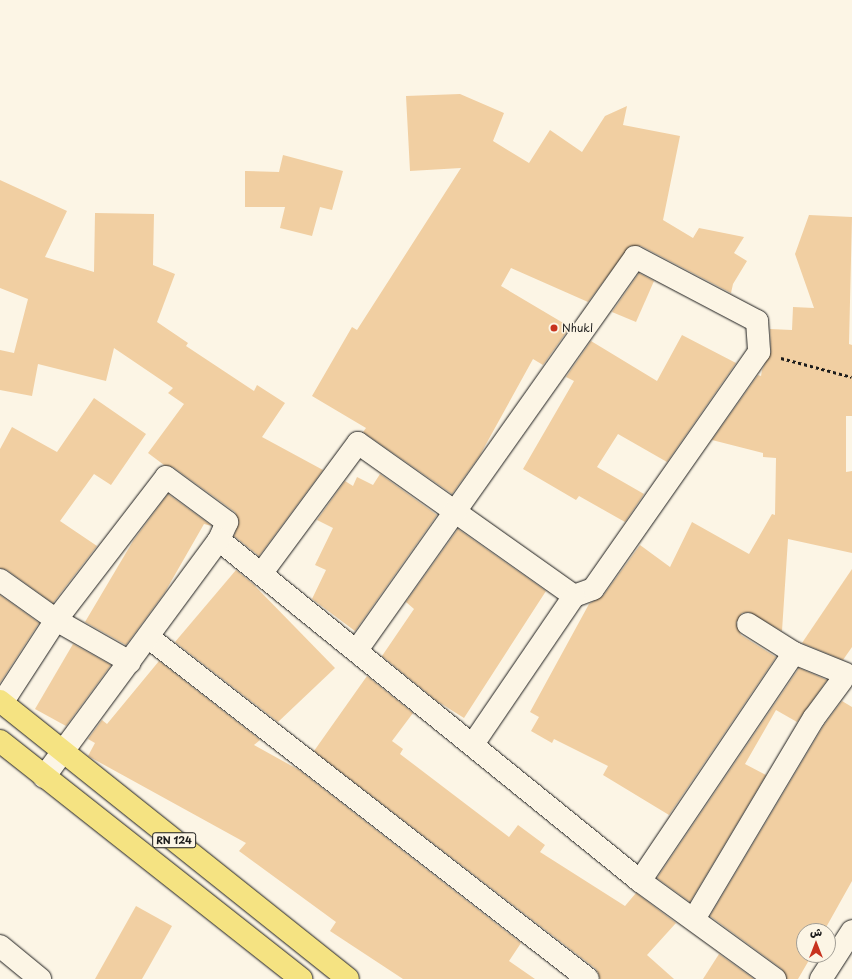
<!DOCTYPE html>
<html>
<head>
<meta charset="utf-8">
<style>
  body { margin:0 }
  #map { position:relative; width:852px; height:979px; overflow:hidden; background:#fcf5e5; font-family:"Playpen Sans","Playpen Sans Arabic",sans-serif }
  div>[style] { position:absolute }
  .building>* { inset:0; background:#f1cfa2 }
  .path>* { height:2.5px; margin-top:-1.25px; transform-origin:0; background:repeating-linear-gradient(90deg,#1c1c1c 0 3px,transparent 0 6px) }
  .roads { filter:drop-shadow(0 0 1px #1c1c1c) drop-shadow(0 0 1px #1c1c1c) }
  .minor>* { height:22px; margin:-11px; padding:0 11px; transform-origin:11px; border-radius:11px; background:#fcf5e5 }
  .major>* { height:22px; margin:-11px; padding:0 11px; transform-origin:11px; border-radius:11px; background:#f5e382 }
  .dots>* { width:11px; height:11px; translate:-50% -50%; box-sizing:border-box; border:2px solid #fcf5e5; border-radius:50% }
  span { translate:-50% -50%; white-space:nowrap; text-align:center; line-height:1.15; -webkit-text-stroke:3px #fcf5e5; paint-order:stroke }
  .shield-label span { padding:1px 3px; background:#fcf5e5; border:1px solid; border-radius:3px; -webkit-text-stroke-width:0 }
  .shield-label { font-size:10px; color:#1c1c1c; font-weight:700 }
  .poi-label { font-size:11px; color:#1c1c1c }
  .left { translate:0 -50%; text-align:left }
  .north { position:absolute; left:796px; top:923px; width:40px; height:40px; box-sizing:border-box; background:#fcf5e5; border:1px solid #a29e95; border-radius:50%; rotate:0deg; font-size:11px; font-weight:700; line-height:16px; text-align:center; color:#1c1c1c }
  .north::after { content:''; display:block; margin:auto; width:14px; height:18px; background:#c8321e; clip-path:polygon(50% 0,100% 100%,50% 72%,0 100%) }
</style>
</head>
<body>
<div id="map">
  <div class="building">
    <div style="clip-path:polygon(460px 94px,504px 113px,493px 141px,529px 163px,550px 130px,582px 152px,605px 116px,627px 106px,623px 125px,680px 136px,663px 220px,693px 238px,699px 228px,744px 237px,734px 253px,747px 261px,733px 284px,731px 293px,641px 246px,630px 246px,588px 302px,511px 268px,501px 286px,570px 327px,543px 365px,533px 359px,480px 455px,452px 494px,363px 432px,366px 428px,312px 396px,352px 327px,357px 330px,461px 168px,410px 171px,406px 96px)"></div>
    <div style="clip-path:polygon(283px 155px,343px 171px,332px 210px,320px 207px,312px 236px,280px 228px,285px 207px,245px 207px,245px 171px,279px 172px)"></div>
    <div style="clip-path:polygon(0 180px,67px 211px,45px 257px,94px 272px,95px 213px,154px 214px,153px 265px,175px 274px,157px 322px,188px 343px,186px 346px,254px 391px,257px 385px,285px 403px,262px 437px,323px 470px,259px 556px,234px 536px,239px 522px,235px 512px,173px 467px,164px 465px,148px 453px,184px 404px,168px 393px,173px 388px,114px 348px,106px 381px,38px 364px,32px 396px,0 390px,0 350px,14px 353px,28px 299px,0 288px)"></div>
    <div style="clip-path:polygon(809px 215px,852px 217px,849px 344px,852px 345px,852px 416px,846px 416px,846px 472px,852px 471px,852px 553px,788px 539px,782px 631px,749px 612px,742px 613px,736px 623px,741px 635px,776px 657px,669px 815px,603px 775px,608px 766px,554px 739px,552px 743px,531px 731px,539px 717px,530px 712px,589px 604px,603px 596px,640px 545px,670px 567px,692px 522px,749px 554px,772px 514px,775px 515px,776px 458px,763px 457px,763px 453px,712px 440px,758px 375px,761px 376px,762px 370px,771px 352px,770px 329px,792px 330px,793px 307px,814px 308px,795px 254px)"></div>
    <div style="clip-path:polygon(639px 273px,654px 281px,636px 322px,612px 312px)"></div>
    <div style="clip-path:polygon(682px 335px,736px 363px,667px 462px,618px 434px,597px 467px,644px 494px,625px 522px,579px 496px,576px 500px,523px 469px,574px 381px,566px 377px,591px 341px,657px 381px)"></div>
    <div style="clip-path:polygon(94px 398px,146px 434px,111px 485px,94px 474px,60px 521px,97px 546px,53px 603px,7px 570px,0 568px,0 449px,12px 427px,57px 452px)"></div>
    <div style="clip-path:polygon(380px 474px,437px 515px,355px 631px,312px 599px,326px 570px,315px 565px,333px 528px,317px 520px,345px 481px,353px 486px,357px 477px,373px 485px)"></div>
    <div style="clip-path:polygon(168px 494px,212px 526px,204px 524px,165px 592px,126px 645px,85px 622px,133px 541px)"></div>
    <div style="clip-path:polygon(458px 529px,546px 591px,464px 718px,437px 701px,382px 656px,414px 609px,406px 602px)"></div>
    <div style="clip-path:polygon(852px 569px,852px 647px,843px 660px,802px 643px)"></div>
    <div style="clip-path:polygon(236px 570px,253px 584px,335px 668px,278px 722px,175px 642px)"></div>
    <div style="clip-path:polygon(0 595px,39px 623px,0 683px)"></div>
    <div style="clip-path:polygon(73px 644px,111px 665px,66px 726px,35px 709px)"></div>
    <div style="clip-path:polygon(159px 661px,260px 740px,254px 745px,299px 770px,521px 943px,509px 961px,535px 979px,403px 979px,330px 931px,336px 922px,239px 851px,246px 843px,88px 756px,95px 743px,88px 739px,102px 720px,107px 724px)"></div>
    <div style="clip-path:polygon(799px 668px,827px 680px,797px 722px,776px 710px,745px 764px,766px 775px,690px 902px,657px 878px)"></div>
    <div style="clip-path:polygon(367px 676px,413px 713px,392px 741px,403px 749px,400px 754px,509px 837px,518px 825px,545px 845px,540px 852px,625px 906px,636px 893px,676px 923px,647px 955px,674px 979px,600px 979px,596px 969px,314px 751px)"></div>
    <div style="clip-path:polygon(842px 701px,852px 707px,852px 881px,824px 931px,804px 931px,804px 955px,812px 955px,798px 979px,787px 979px,782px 969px,710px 916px,824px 725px)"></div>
    <div style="clip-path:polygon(136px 906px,172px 926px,142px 979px,95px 979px)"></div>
    <div style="clip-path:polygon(719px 954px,754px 979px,703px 979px)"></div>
  </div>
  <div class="path">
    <div style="left:781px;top:358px;width:73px;rotate:15deg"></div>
  </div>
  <div class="roads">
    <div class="minor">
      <div style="left:261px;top:574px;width:163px;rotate:-53.5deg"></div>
      <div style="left:358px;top:443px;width:265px;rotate:35.3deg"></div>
      <div style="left:0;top:580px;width:69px;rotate:35.5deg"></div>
      <div style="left:56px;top:620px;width:85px;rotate:29.6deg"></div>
      <div style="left:748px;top:624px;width:54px;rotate:32.2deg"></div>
      <div style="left:794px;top:653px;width:56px;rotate:22deg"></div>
      <div style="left:148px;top:637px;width:557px;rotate:37.86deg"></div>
      <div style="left:357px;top:650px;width:481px;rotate:-54.7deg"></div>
      <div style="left:635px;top:257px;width:138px;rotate:27.7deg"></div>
      <div style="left:757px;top:321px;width:31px;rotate:86deg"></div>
      <div style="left:759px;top:352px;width:289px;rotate:125deg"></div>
      <div style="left:593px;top:589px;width:20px;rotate:160deg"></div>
      <div style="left:574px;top:596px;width:179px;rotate:124.3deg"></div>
      <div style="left:2px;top:703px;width:99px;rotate:-57deg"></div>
      <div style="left:56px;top:620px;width:180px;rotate:-52.4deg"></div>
      <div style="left:166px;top:477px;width:76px;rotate:36.4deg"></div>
      <div style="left:227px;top:522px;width:20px;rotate:114deg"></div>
      <div style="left:219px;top:540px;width:542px;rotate:39.01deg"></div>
      <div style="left:640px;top:881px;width:167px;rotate:36deg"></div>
      <div style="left:44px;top:777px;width:295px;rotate:-53.6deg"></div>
      <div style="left:640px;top:881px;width:275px;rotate:-56deg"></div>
      <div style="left:694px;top:919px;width:234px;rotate:-59.2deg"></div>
      <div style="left:814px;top:718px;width:47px;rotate:-53.6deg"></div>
      <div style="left:0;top:946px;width:52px;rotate:39.5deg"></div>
      <div style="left:821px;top:979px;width:57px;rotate:-57.1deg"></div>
    </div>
    <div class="major">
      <div style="left:0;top:701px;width:445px;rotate:38.6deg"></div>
      <div style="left:0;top:741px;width:384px;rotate:38.3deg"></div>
    </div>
  </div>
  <div class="dots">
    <div style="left:554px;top:328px;background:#c8321e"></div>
  </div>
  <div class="shield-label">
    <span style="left:174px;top:840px">RN 124</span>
  </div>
  <div class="poi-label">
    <span class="left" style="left:562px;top:328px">Nhukl</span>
  </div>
  <div class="north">ش</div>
</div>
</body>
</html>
